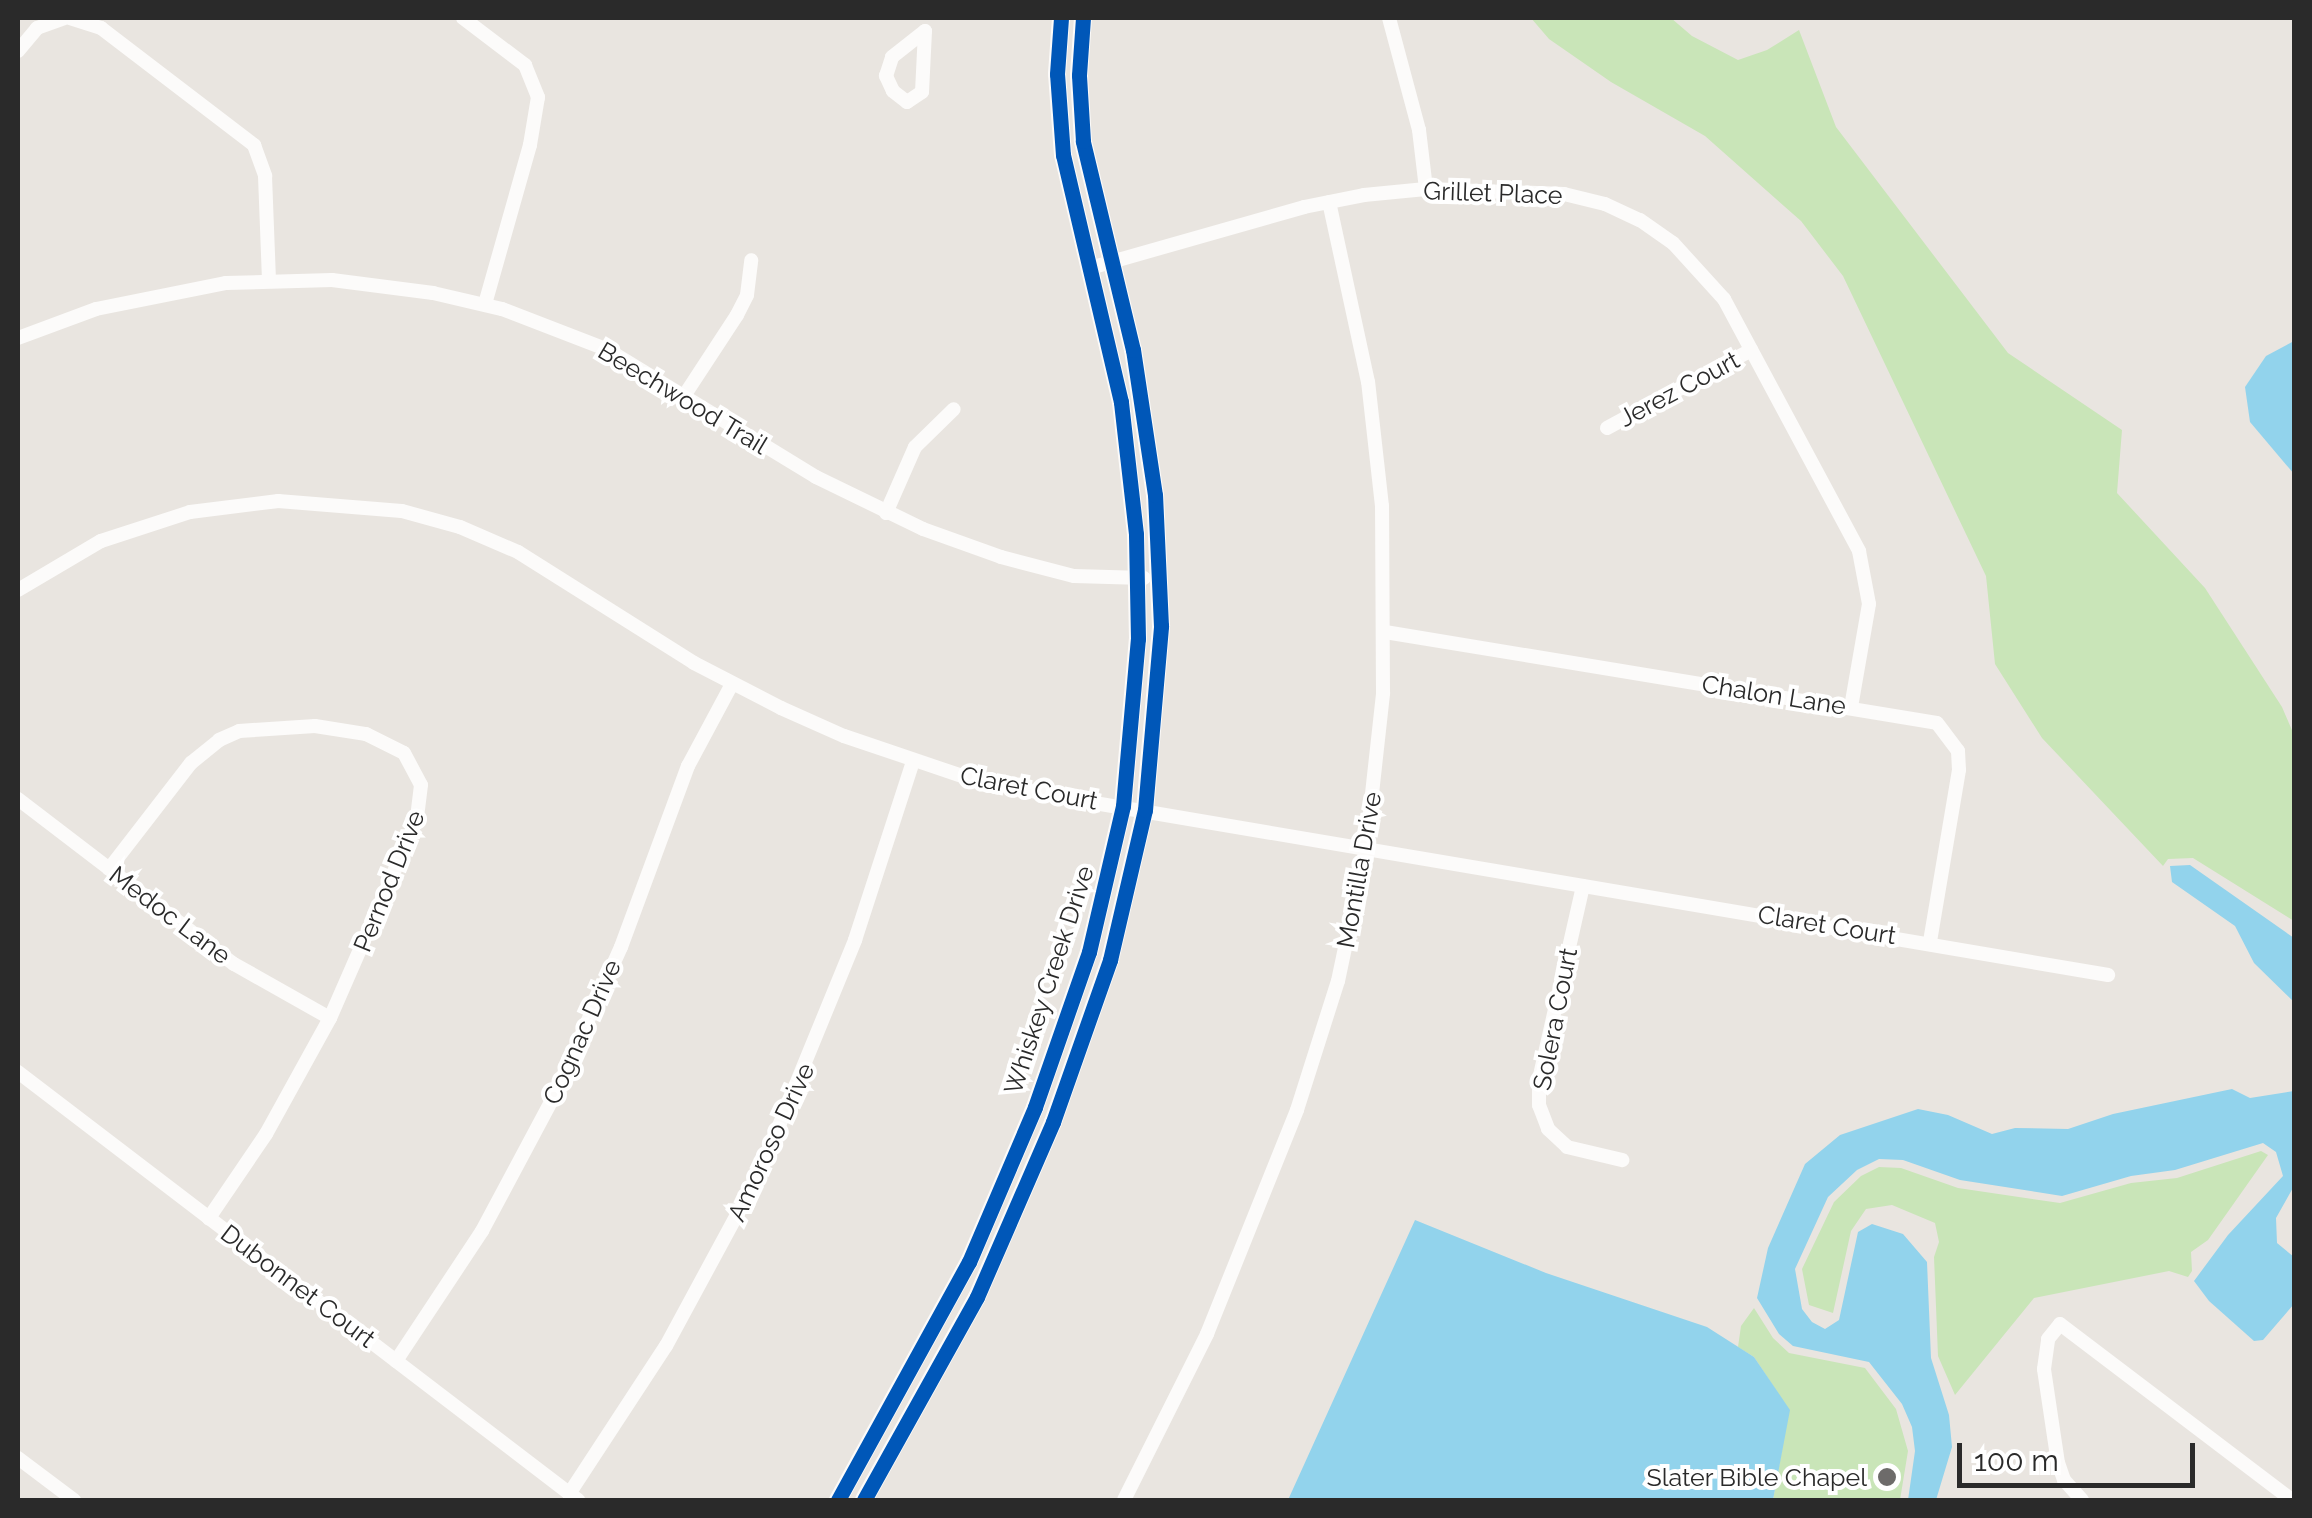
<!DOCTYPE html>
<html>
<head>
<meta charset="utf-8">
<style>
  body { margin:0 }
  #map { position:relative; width:2312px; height:1518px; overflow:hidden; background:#e9e5e0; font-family:Raleway,sans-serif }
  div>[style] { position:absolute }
  .green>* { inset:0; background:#c9e5b8 }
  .water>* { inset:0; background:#92d3ec }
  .minor>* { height:14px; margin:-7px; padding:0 7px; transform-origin:7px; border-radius:7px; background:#fcfbfa }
  .tertiary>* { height:18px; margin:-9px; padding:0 9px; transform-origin:9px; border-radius:9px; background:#fcfbfa }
  .cycleway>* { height:15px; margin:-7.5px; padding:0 7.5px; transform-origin:7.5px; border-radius:7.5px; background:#0057b8 }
  .dots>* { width:28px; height:28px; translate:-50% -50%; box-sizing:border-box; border:5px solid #fff; border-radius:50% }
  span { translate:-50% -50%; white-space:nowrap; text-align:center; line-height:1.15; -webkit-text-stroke:8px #fff; paint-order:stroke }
  .street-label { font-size:25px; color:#2a2a2a }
  .poi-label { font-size:25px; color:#2a2a2a }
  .right { translate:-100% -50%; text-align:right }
  .frame { position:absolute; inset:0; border:20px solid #2a2a2a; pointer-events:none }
  .scale { position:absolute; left:1957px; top:1443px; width:238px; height:45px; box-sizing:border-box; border:5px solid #2a2a2a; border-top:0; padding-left:12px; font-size:30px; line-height:35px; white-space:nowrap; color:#2a2a2a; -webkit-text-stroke:8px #fff; paint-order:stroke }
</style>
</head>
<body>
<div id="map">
  <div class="green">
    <div style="clip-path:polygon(1531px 18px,1671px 18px,1692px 36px,1738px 60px,1767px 50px,1799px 30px,1836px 127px,2008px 353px,2122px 430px,2117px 493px,2205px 588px,2282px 707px,2294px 735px,2294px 921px,2193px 858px,2168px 859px,2163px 866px,2042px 738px,1995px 664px,1986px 576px,1843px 276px,1801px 221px,1705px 136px,1611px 82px,1549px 39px)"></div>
    <div style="clip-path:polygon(2261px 1151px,2268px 1155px,2208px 1240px,2191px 1252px,2192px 1271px,2188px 1277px,2169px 1271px,2034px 1298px,1955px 1395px,1938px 1356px,1934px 1257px,1939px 1242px,1935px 1223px,1892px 1205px,1866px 1209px,1851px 1231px,1833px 1313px,1809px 1305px,1802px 1269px,1834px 1202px,1861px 1176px,1879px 1167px,1901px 1168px,1958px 1188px,2060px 1203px,2131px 1183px,2177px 1178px)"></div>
    <div style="clip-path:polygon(1754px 1308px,1773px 1338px,1789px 1353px,1865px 1368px,1896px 1409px,1908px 1451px,1900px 1500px,1773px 1500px,1789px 1410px,1754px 1357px,1738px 1347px,1741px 1326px)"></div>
  </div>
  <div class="water">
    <div style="clip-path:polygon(2294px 341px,2294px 474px,2250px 422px,2245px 387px,2266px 356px)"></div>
    <div style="clip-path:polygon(2190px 865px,2294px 938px,2294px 1002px,2254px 963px,2235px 926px,2172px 882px,2170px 866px)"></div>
    <div style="clip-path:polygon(2232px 1089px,2250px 1098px,2294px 1091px,2294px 1186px,2276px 1218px,2277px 1243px,2294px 1257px,2294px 1304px,2263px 1340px,2254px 1341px,2209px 1301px,2194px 1281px,2228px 1235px,2283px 1176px,2276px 1152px,2263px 1143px,2175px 1170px,2131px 1176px,2062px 1196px,1960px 1180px,1903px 1160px,1879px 1159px,1857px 1170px,1828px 1197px,1795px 1269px,1802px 1309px,1812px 1322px,1825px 1329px,1839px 1320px,1858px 1232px,1872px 1224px,1903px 1234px,1927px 1262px,1931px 1358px,1949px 1415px,1952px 1447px,1936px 1500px,1908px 1500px,1915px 1451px,1912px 1427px,1902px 1404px,1869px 1362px,1793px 1346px,1779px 1334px,1757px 1298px,1768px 1248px,1805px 1164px,1840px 1135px,1918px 1109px,1948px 1115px,1992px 1134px,2015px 1128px,2068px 1129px,2113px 1114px)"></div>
    <div style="clip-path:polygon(1415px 1220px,1546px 1273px,1707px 1327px,1754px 1357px,1790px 1410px,1773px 1500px,1288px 1500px)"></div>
  </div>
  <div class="minor">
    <div style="left:70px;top:18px;width:33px;rotate:18deg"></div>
    <div style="left:101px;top:28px;width:193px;rotate:37.4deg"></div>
    <div style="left:254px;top:145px;width:33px;rotate:70deg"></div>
    <div style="left:265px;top:176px;width:105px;rotate:87.8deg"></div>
    <div style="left:463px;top:18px;width:78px;rotate:37.2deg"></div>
    <div style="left:525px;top:65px;width:35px;rotate:68deg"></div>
    <div style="left:538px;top:97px;width:49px;rotate:99.5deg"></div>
    <div style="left:530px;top:145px;width:165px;rotate:105.8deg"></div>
    <div style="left:1389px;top:18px;width:116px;rotate:75deg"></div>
    <div style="left:1419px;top:130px;width:59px;rotate:83.2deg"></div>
    <div style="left:925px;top:31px;width:61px;rotate:92.8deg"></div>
    <div style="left:922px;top:92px;width:18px;rotate:146deg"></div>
    <div style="left:907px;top:102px;width:18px;rotate:-142deg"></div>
    <div style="left:893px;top:91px;width:17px;rotate:-115deg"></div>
    <div style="left:886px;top:76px;width:20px;rotate:-72deg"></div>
    <div style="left:892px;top:57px;width:42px;rotate:-38.2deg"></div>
    <div style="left:18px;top:51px;width:30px;rotate:-50deg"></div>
    <div style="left:37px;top:28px;width:29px;rotate:-20deg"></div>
    <div style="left:1090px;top:268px;width:223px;rotate:-15.9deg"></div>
    <div style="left:1304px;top:207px;width:61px;rotate:-11.3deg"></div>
    <div style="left:1364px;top:195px;width:62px;rotate:-5.5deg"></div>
    <div style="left:1426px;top:189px;width:138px;rotate:2.1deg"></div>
    <div style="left:1564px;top:194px;width:42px;rotate:13.7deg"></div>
    <div style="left:1605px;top:204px;width:38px;rotate:25deg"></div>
    <div style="left:1640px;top:220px;width:40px;rotate:34.9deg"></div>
    <div style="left:1673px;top:243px;width:76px;rotate:47.7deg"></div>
    <div style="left:1724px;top:299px;width:286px;rotate:61.8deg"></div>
    <div style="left:1859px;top:551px;width:54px;rotate:79.3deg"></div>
    <div style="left:1869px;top:604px;width:105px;rotate:99.9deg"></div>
    <div style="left:18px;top:338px;width:83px;rotate:-20.4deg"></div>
    <div style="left:96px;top:309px;width:133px;rotate:-11.3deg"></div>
    <div style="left:226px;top:283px;width:106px;rotate:-1.6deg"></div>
    <div style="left:332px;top:280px;width:102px;rotate:7.3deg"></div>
    <div style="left:433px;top:293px;width:71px;rotate:13.1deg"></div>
    <div style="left:502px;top:309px;width:114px;rotate:21.1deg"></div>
    <div style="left:608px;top:350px;width:244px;rotate:31.4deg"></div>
    <div style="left:816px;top:477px;width:119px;rotate:25.9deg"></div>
    <div style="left:923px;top:529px;width:83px;rotate:19.7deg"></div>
    <div style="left:1001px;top:557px;width:75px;rotate:14.6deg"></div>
    <div style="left:1074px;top:576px;width:70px;rotate:1.6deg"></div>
    <div style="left:684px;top:396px;width:97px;rotate:-56.8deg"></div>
    <div style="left:737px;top:315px;width:22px;rotate:-63deg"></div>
    <div style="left:747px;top:295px;width:35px;rotate:-83deg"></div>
    <div style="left:1607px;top:428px;width:164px;rotate:-28.4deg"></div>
    <div style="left:886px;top:513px;width:72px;rotate:-66.3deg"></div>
    <div style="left:915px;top:447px;width:54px;rotate:-44.3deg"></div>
    <div style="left:18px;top:590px;width:96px;rotate:-30.6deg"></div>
    <div style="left:101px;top:541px;width:94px;rotate:-18deg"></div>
    <div style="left:190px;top:512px;width:89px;rotate:-7.1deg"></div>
    <div style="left:278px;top:501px;width:124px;rotate:4.6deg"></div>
    <div style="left:402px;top:511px;width:60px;rotate:15.4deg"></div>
    <div style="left:460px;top:527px;width:63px;rotate:23.3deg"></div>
    <div style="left:518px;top:552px;width:208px;rotate:32.2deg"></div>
    <div style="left:694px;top:663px;width:98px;rotate:27.3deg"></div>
    <div style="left:781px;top:708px;width:69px;rotate:24deg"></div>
    <div style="left:844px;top:736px;width:131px;rotate:18.7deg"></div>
    <div style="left:968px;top:778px;width:105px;rotate:11.5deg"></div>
    <div style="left:1071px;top:799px;width:1052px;rotate:9.63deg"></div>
    <div style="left:1385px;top:632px;width:559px;rotate:9.36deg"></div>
    <div style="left:1937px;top:723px;width:35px;rotate:53deg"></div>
    <div style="left:1958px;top:751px;width:19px;rotate:87deg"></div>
    <div style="left:1959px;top:770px;width:174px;rotate:99.6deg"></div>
    <div style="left:18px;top:799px;width:272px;rotate:37.4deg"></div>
    <div style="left:234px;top:964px;width:110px;rotate:29.4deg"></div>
    <div style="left:109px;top:869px;width:134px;rotate:-52.3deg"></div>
    <div style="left:191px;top:763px;width:36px;rotate:-39deg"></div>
    <div style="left:219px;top:740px;width:22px;rotate:-24deg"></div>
    <div style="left:239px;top:731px;width:76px;rotate:-3.8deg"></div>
    <div style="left:315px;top:726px;width:52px;rotate:8.9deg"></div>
    <div style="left:366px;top:734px;width:42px;rotate:26.6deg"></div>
    <div style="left:404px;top:753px;width:36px;rotate:62deg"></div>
    <div style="left:421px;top:785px;width:34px;rotate:97deg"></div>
    <div style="left:417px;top:819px;width:217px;rotate:113.6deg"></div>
    <div style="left:330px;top:1018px;width:132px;rotate:118.9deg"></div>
    <div style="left:266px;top:1134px;width:102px;rotate:124.2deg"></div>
    <div style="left:1583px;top:886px;width:198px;rotate:102.8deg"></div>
    <div style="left:1539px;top:1079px;width:26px;rotate:90deg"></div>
    <div style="left:1539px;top:1105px;width:26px;rotate:69deg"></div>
    <div style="left:1548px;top:1129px;width:26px;rotate:43deg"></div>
    <div style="left:1567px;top:1147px;width:57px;rotate:13.3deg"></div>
    <div style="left:18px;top:1072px;width:705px;rotate:37.39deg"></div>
    <div style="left:396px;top:1361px;width:156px;rotate:-56.5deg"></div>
    <div style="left:482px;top:1231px;width:153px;rotate:-61.9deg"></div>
    <div style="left:554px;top:1096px;width:163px;rotate:-65.8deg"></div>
    <div style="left:621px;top:947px;width:193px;rotate:-69.7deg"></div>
    <div style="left:688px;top:766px;width:93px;rotate:-61.8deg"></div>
    <div style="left:18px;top:1458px;width:70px;rotate:36.9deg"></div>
    <div style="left:569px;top:1494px;width:177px;rotate:-56.8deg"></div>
    <div style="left:666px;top:1346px;width:198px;rotate:-61.6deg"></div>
    <div style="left:760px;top:1172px;width:251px;rotate:-67.7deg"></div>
    <div style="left:855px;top:940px;width:188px;rotate:-72deg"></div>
    <div style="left:1124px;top:1500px;width:186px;rotate:-63.4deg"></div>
    <div style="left:1207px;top:1334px;width:241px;rotate:-68.1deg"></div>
    <div style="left:1297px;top:1110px;width:135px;rotate:-72.4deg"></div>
    <div style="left:1338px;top:981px;width:136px;rotate:-78.1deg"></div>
    <div style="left:1366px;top:848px;width:156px;rotate:-83.7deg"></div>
    <div style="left:1383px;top:693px;width:187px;rotate:-90.3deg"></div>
    <div style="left:1382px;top:506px;width:125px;rotate:-96.4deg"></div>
    <div style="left:1368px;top:382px;width:184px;rotate:-102.2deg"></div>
    <div style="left:2082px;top:1500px;width:27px;rotate:-132deg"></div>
    <div style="left:2064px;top:1480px;width:18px;rotate:-109deg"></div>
    <div style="left:2058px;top:1463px;width:95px;rotate:-98.5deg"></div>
    <div style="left:2044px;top:1369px;width:30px;rotate:-82deg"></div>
    <div style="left:2048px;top:1339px;width:19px;rotate:-51deg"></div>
    <div style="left:2060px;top:1324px;width:291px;rotate:37.2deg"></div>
  </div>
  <div class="tertiary">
    <div style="left:838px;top:1500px;width:272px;rotate:-61.2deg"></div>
    <div style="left:969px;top:1262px;width:168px;rotate:-66.9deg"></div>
    <div style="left:1035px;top:1107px;width:164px;rotate:-70.8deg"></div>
    <div style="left:1089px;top:952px;width:150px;rotate:-76.9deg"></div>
    <div style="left:1123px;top:806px;width:168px;rotate:-84.9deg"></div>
    <div style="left:1138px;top:639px;width:105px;rotate:-91.1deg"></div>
    <div style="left:1136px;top:534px;width:133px;rotate:-96.5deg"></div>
    <div style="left:1121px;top:402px;width:254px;rotate:-103.2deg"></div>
    <div style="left:1063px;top:155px;width:81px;rotate:-94.2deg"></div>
    <div style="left:1057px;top:74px;width:56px;rotate:-85.9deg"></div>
    <div style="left:864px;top:1500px;width:232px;rotate:-60.9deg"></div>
    <div style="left:977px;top:1297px;width:191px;rotate:-66.5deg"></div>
    <div style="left:1053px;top:1122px;width:172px;rotate:-70.6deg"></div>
    <div style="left:1110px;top:960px;width:154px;rotate:-76.9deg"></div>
    <div style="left:1145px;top:810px;width:185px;rotate:-85deg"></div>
    <div style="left:1161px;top:626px;width:131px;rotate:-92.6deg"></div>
    <div style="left:1155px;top:495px;width:147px;rotate:-98.6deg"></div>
    <div style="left:1133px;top:350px;width:215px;rotate:-103.5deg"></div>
    <div style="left:1083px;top:141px;width:66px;rotate:-93.5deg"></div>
    <div style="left:1079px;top:75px;width:57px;rotate:-86deg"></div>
  </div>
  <div class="cycleway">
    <div style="left:838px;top:1500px;width:272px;rotate:-61.2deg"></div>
    <div style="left:969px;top:1262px;width:168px;rotate:-66.9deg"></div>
    <div style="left:1035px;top:1107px;width:164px;rotate:-70.8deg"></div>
    <div style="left:1089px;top:952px;width:150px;rotate:-76.9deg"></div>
    <div style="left:1123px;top:806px;width:168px;rotate:-84.9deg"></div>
    <div style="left:1138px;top:639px;width:105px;rotate:-91.1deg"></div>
    <div style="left:1136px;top:534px;width:133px;rotate:-96.5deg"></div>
    <div style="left:1121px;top:402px;width:254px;rotate:-103.2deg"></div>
    <div style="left:1063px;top:155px;width:81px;rotate:-94.2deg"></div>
    <div style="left:1057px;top:74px;width:56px;rotate:-85.9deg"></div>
    <div style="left:864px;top:1500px;width:232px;rotate:-60.9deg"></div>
    <div style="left:977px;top:1297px;width:191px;rotate:-66.5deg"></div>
    <div style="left:1053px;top:1122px;width:172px;rotate:-70.6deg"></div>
    <div style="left:1110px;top:960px;width:154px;rotate:-76.9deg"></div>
    <div style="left:1145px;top:810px;width:185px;rotate:-85deg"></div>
    <div style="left:1161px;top:626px;width:131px;rotate:-92.6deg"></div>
    <div style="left:1155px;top:495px;width:147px;rotate:-98.6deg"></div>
    <div style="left:1133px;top:350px;width:215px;rotate:-103.5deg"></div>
    <div style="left:1083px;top:141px;width:66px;rotate:-93.5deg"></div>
    <div style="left:1079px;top:75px;width:57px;rotate:-86deg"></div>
  </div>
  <div class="dots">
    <div style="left:1887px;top:1477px;background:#6d6b6a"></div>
  </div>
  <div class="street-label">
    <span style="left:1493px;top:193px;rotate:2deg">Grillet Place</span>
    <span style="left:1679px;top:389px;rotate:-28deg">Jerez Court</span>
    <span style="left:683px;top:398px;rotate:31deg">Beechwood Trail</span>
    <span style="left:1774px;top:695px;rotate:9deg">Chalon Lane</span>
    <span style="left:1029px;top:788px;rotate:11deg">Claret Court</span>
    <span style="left:1359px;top:870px;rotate:-80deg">Montilla Drive</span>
    <span style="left:389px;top:881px;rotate:-68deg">Pernod Drive</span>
    <span style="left:170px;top:915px;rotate:37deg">Medoc Lane</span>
    <span style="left:1827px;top:925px;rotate:9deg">Claret Court</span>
    <span style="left:1049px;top:980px;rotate:-72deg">Whiskey Creek Drive</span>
    <span style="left:1555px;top:1019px;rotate:-79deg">Solera Court</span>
    <span style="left:582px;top:1032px;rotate:-66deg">Cognac Drive</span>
    <span style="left:771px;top:1142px;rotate:-65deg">Amoroso Drive</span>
    <span style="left:298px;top:1286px;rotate:37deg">Dubonnet Court</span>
  </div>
  <div class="poi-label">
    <span class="right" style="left:1867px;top:1477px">Slater Bible Chapel</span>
  </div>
  <div class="frame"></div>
  <div class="scale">100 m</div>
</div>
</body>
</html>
